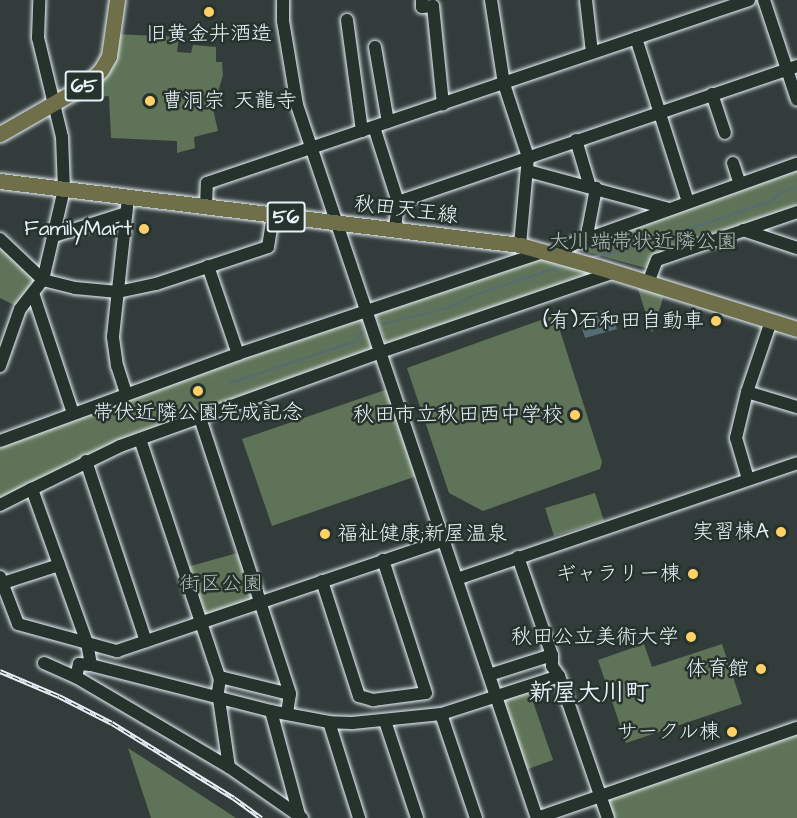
<!DOCTYPE html>
<html>
<head>
<meta charset="utf-8">
<style>
  body { margin:0 }
  #map { position:relative; width:797px; height:818px; overflow:hidden; background:#323c3a; font-family:"Architects Daughter","Klee One",sans-serif }
  div>[style] { position:absolute }
  .green>* { inset:0; background:#5e7357 }
  .water>* { inset:0; background:#566c74 }
  .stream>* { height:2px; margin:-1px; padding:0 1px; transform-origin:1px; border-radius:1px; background:#566c74 }
  .roads { filter:drop-shadow(0 0 2px #e8f1f8) drop-shadow(0 0 2px #e8f1f8) }
  .minor>* { height:12px; margin:-6px; padding:0 6px; transform-origin:6px; border-radius:6px; background:#26332d }
  .major>* { height:15px; margin:-7.5px; padding:0 7.5px; transform-origin:7.5px; border-radius:7.5px; background:#6f704a }
  .rail>* { height:4.5px; margin-top:-2.25px; transform-origin:0; background:repeating-linear-gradient(90deg,#26332d 0 7px,#e8f1f8 0 14px); box-sizing:border-box; border-block:2px solid #e8f1f8 }
  .dots>* { width:16px; height:16px; translate:-50% -50%; box-sizing:border-box; border:3px solid #26332d; border-radius:50% }
  span { translate:-50% -50%; white-space:nowrap; text-align:center; line-height:1.15; -webkit-text-stroke:5px #26332d; paint-order:stroke }
  .shield-label span { padding:2px 4px; background:#26332d; border:2px solid; border-radius:4px; -webkit-text-stroke-width:0 }
  .shield-label { font-size:20px; color:#e8f1f8; font-weight:700 }
  .poi-label { font-size:21px; color:#e8f1f8 }
  .left { translate:0 -50%; text-align:left }
  .right { translate:-100% -50%; text-align:right }
  .street-label { font-size:21px; color:#e8f1f8 }
  .park-label { font-size:21px; color:#b1bfb8 }
  .quarter-label { font-size:24px; color:#e8f1f8; font-weight:700 }
</style>
</head>
<body>
<div id="map">
  <div class="green">
    <div style="clip-path:polygon(114px 34px,179px 37px,177px 52px,191px 53px,193px 45px,216px 47px,216px 62px,222px 62px,223px 75px,213px 109px,218px 131px,194px 137px,195px 148px,177px 153px,177px 141px,111px 138px,109px 96px,97px 97px,95px 83px)"></div>
    <div style="clip-path:polygon(797px 164px,797px 208px,665px 248px,662px 259px,653px 270px,576px 249px)"></div>
    <div style="clip-path:polygon(0 244px,35px 279px,16px 306px,0 298px)"></div>
    <div style="clip-path:polygon(540px 257px,582px 269px,588px 274px,387px 347px,374px 312px)"></div>
    <div style="clip-path:polygon(637px 286px,664px 295px,652px 333px)"></div>
    <div style="clip-path:polygon(555px 315px,602px 462px,600px 469px,483px 511px,449px 493px,407px 368px)"></div>
    <div style="clip-path:polygon(363px 317px,372px 350px,132px 435px,0 500px,0 445px,144px 391px)"></div>
    <div style="clip-path:polygon(388px 389px,417px 476px,272px 526px,242px 439px)"></div>
    <div style="clip-path:polygon(595px 493px,604px 521px,554px 536px,545px 508px)"></div>
    <div style="clip-path:polygon(241px 552px,255px 595px,253px 600px,205px 616px,187px 567px)"></div>
    <div style="clip-path:polygon(644px 644px,652px 667px,722px 644px,742px 704px,626px 743px,598px 660px)"></div>
    <div style="clip-path:polygon(529px 690px,553px 760px,525px 770px,501px 699px)"></div>
    <div style="clip-path:polygon(797px 732px,797px 818px,614px 818px,607px 798px)"></div>
    <div style="clip-path:polygon(128px 748px,187px 786px,236px 818px,151px 818px)"></div>
  </div>
  <div class="water">
    <div style="clip-path:polygon(604px 310px,606px 316px,612px 314px,617px 329px,585px 338px,581px 325px,587px 323px,585px 316px)"></div>
  </div>
  <div class="stream">
    <div style="left:588px;top:258px;width:38px;rotate:-12deg"></div>
    <div style="left:625px;top:250px;width:11px;rotate:-22deg"></div>
    <div style="left:635px;top:246px;width:8px;rotate:-45deg"></div>
    <div style="left:641px;top:240px;width:35px;rotate:-10deg"></div>
    <div style="left:675px;top:234px;width:104px;rotate:-19.1deg"></div>
    <div style="left:773px;top:200px;width:9px;rotate:-49deg"></div>
    <div style="left:779px;top:193px;width:19px;rotate:-18deg"></div>
    <div style="left:375px;top:326px;width:78px;rotate:-14deg"></div>
    <div style="left:451px;top:307px;width:32px;rotate:-26deg"></div>
    <div style="left:480px;top:293px;width:90px;rotate:-18deg"></div>
    <div style="left:230px;top:383px;width:133px;rotate:-18.4deg"></div>
    <div style="left:356px;top:341px;width:12px;rotate:-59deg"></div>
    <div style="left:362px;top:331px;width:5px;rotate:-22deg"></div>
  </div>
  <div class="roads">
    <div class="minor">
      <div style="left:283px;top:0;width:21px;rotate:90deg"></div>
      <div style="left:283px;top:21px;width:85px;rotate:80.5deg"></div>
      <div style="left:297px;top:105px;width:752px;rotate:71.4deg"></div>
      <div style="left:537px;top:818px;width:275px;rotate:-19.1deg"></div>
      <div style="left:422px;top:0;width:7px;rotate:90deg"></div>
      <div style="left:422px;top:7px;width:11px;rotate:-5deg"></div>
      <div style="left:433px;top:6px;width:99px;rotate:84.2deg"></div>
      <div style="left:491px;top:0;width:85px;rotate:81.2deg"></div>
      <div style="left:504px;top:84px;width:77px;rotate:71.8deg"></div>
      <div style="left:528px;top:157px;width:88px;rotate:95.2deg"></div>
      <div style="left:586px;top:0;width:53px;rotate:83.5deg"></div>
      <div style="left:764px;top:0;width:105px;rotate:71.7deg"></div>
      <div style="left:347px;top:20px;width:112px;rotate:82.3deg"></div>
      <div style="left:636px;top:38px;width:172px;rotate:72.4deg"></div>
      <div style="left:375px;top:47px;width:76px;rotate:80.2deg"></div>
      <div style="left:712px;top:94px;width:41px;rotate:71.6deg"></div>
      <div style="left:374px;top:127px;width:79px;rotate:72.3deg"></div>
      <div style="left:576px;top:140px;width:49px;rotate:73.4deg"></div>
      <div style="left:733px;top:163px;width:22px;rotate:72deg"></div>
      <div style="left:528px;top:171px;width:146px;rotate:15.1deg"></div>
      <div style="left:206px;top:207px;width:24px;rotate:-88deg"></div>
      <div style="left:207px;top:183px;width:572px;rotate:-18.66deg"></div>
      <div style="left:395px;top:230px;width:28px;rotate:-84deg"></div>
      <div style="left:398px;top:202px;width:422px;rotate:-18.8deg"></div>
      <div style="left:743px;top:230px;width:57px;rotate:18.4deg"></div>
      <div style="left:54px;top:236px;width:76px;rotate:-17.7deg"></div>
      <div style="left:591px;top:237px;width:8px;rotate:-113deg"></div>
      <div style="left:588px;top:230px;width:43px;rotate:-79.2deg"></div>
      <div style="left:0;top:239px;width:59px;rotate:43.6deg"></div>
      <div style="left:43px;top:280px;width:33px;rotate:14deg"></div>
      <div style="left:75px;top:288px;width:43px;rotate:5.3deg"></div>
      <div style="left:118px;top:292px;width:39px;rotate:-12deg"></div>
      <div style="left:156px;top:284px;width:118px;rotate:-18.3deg"></div>
      <div style="left:268px;top:247px;width:31px;rotate:-81deg"></div>
      <div style="left:556px;top:254px;width:20px;rotate:-30deg"></div>
      <div style="left:573px;top:244px;width:238px;rotate:-19.7deg"></div>
      <div style="left:208px;top:266px;width:93px;rotate:71.2deg"></div>
      <div style="left:648px;top:283px;width:25px;rotate:-69deg"></div>
      <div style="left:657px;top:260px;width:148px;rotate:-18.9deg"></div>
      <div style="left:33px;top:293px;width:126px;rotate:71.6deg"></div>
      <div style="left:0;top:366px;width:60px;rotate:-70.7deg"></div>
      <div style="left:20px;top:309px;width:37px;rotate:-52deg"></div>
      <div style="left:43px;top:280px;width:93px;rotate:-77deg"></div>
      <div style="left:64px;top:189px;width:52px;rotate:-92.2deg"></div>
      <div style="left:62px;top:137px;width:102px;rotate:-103.6deg"></div>
      <div style="left:38px;top:38px;width:38px;rotate:-88deg"></div>
      <div style="left:747px;top:392px;width:52px;rotate:16.7deg"></div>
      <div style="left:126px;top:393px;width:28px;rotate:-108deg"></div>
      <div style="left:117px;top:366px;width:30px;rotate:-98deg"></div>
      <div style="left:113px;top:336px;width:139px;rotate:-83.8deg"></div>
      <div style="left:200px;top:418px;width:290px;rotate:71.9deg"></div>
      <div style="left:290px;top:694px;width:19px;rotate:99deg"></div>
      <div style="left:140px;top:439px;width:253px;rotate:71.6deg"></div>
      <div style="left:220px;top:679px;width:13px;rotate:99deg"></div>
      <div style="left:218px;top:692px;width:76px;rotate:81.7deg"></div>
      <div style="left:0;top:441px;width:253px;rotate:-20.1deg"></div>
      <div style="left:238px;top:354px;width:321px;rotate:-18.5deg"></div>
      <div style="left:86px;top:461px;width:190px;rotate:71.6deg"></div>
      <div style="left:748px;top:479px;width:43px;rotate:-106.3deg"></div>
      <div style="left:736px;top:438px;width:47px;rotate:-76.6deg"></div>
      <div style="left:747px;top:392px;width:75px;rotate:-71.3deg"></div>
      <div style="left:0;top:505px;width:36px;rotate:-27deg"></div>
      <div style="left:518px;top:557px;width:104px;rotate:70.9deg"></div>
      <div style="left:552px;top:655px;width:11px;rotate:90deg"></div>
      <div style="left:552px;top:666px;width:12px;rotate:55deg"></div>
      <div style="left:559px;top:676px;width:150px;rotate:71deg"></div>
      <div style="left:0;top:577px;width:50px;rotate:69deg"></div>
      <div style="left:18px;top:624px;width:103px;rotate:15.3deg"></div>
      <div style="left:117px;top:651px;width:345px;rotate:-18.7deg"></div>
      <div style="left:457px;top:579px;width:359px;rotate:-18.8deg"></div>
      <div style="left:322px;top:581px;width:121px;rotate:72.2deg"></div>
      <div style="left:359px;top:696px;width:15px;rotate:16deg"></div>
      <div style="left:373px;top:700px;width:53px;rotate:-7.5deg"></div>
      <div style="left:426px;top:693px;width:140px;rotate:-107.9deg"></div>
      <div style="left:0;top:584px;width:62px;rotate:-17.9deg"></div>
      <div style="left:44px;top:663px;width:35px;rotate:24deg"></div>
      <div style="left:91px;top:665px;width:12px;rotate:-175deg"></div>
      <div style="left:79px;top:664px;width:13px;rotate:103deg"></div>
      <div style="left:76px;top:677px;width:178px;rotate:30.5deg"></div>
      <div style="left:229px;top:767px;width:89px;rotate:34.9deg"></div>
      <div style="left:489px;top:675px;width:66px;rotate:-17.6deg"></div>
      <div style="left:559px;top:676px;width:124px;rotate:162.1deg"></div>
      <div style="left:441px;top:714px;width:89px;rotate:174.2deg"></div>
      <div style="left:352px;top:723px;width:23px;rotate:-178deg"></div>
      <div style="left:329px;top:722px;width:59px;rotate:-169.3deg"></div>
      <div style="left:271px;top:711px;width:186px;rotate:-165.7deg"></div>
      <div style="left:91px;top:665px;width:22px;rotate:-100deg"></div>
      <div style="left:87px;top:643px;width:164px;rotate:-109.7deg"></div>
      <div style="left:32px;top:489px;width:98px;rotate:-26deg"></div>
      <div style="left:120px;top:446px;width:277px;rotate:-19.8deg"></div>
      <div style="left:381px;top:352px;width:247px;rotate:-18.9deg"></div>
      <div style="left:220px;top:677px;width:72px;rotate:13.7deg"></div>
      <div style="left:271px;top:711px;width:108px;rotate:74.9deg"></div>
      <div style="left:441px;top:714px;width:110px;rotate:71.4deg"></div>
      <div style="left:385px;top:721px;width:102px;rotate:71.7deg"></div>
      <div style="left:329px;top:722px;width:101px;rotate:72.6deg"></div>
    </div>
    <div class="major">
      <div style="left:0;top:134px;width:100px;rotate:-29.9deg"></div>
      <div style="left:87px;top:84px;width:20px;rotate:-45deg"></div>
      <div style="left:101px;top:70px;width:16px;rotate:-60deg"></div>
      <div style="left:109px;top:56px;width:57px;rotate:-81.9deg"></div>
      <div style="left:0;top:181px;width:524px;rotate:7.02deg"></div>
      <div style="left:520px;top:245px;width:81px;rotate:15.8deg"></div>
      <div style="left:598px;top:267px;width:208px;rotate:17.3deg"></div>
    </div>
  </div>
  <div class="rail">
    <div style="left:0;top:671px;width:64px;rotate:23deg"></div>
    <div style="left:59px;top:696px;width:59px;rotate:27deg"></div>
    <div style="left:112px;top:723px;width:143px;rotate:31.6deg"></div>
    <div style="left:234px;top:798px;width:34px;rotate:36deg"></div>
  </div>
  <div class="dots">
    <div style="left:209px;top:12px;background:#ffd166"></div>
    <div style="left:150px;top:101px;background:#ffd166"></div>
    <div style="left:144px;top:229px;background:#ffd166"></div>
    <div style="left:716px;top:321px;background:#ffd166"></div>
    <div style="left:198px;top:391px;background:#ffd166"></div>
    <div style="left:575px;top:415px;background:#ffd166"></div>
    <div style="left:781px;top:532px;background:#ffd166"></div>
    <div style="left:325px;top:534px;background:#ffd166"></div>
    <div style="left:693px;top:574px;background:#ffd166"></div>
    <div style="left:691px;top:637px;background:#ffd166"></div>
    <div style="left:761px;top:669px;background:#ffd166"></div>
    <div style="left:732px;top:732px;background:#ffd166"></div>
  </div>
  <div class="shield-label">
    <span style="left:84px;top:86px">65</span>
    <span style="left:286px;top:217px">56</span>
  </div>
  <div class="poi-label">
    <span style="left:209px;top:34px">旧黄金井酒造</span>
    <span class="left" style="left:162px;top:101px">曹洞宗 天龍寺</span>
    <span class="right" style="left:132px;top:229px">FamilyMart</span>
    <span class="right" style="left:704px;top:321px">(有)石和田自動車</span>
    <span style="left:198px;top:413px">帯伏近隣公園完成記念</span>
    <span class="right" style="left:563px;top:415px">秋田市立秋田西中学校</span>
    <span class="right" style="left:769px;top:532px">実習棟A</span>
    <span class="left" style="left:337px;top:534px">福祉健康;新屋温泉</span>
    <span class="right" style="left:681px;top:574px">ギャラリー棟</span>
    <span class="right" style="left:679px;top:637px">秋田公立美術大学</span>
    <span class="right" style="left:749px;top:669px">体育館</span>
    <span class="right" style="left:720px;top:732px">サークル棟</span>
  </div>
  <div class="street-label">
    <span style="left:406px;top:210px;rotate:7deg">秋田天王線</span>
  </div>
  <div class="park-label">
    <span style="left:643px;top:242px">大川端帯状近隣公園</span>
    <span style="left:221px;top:584px">街区公園</span>
  </div>
  <div class="quarter-label">
    <span style="left:589px;top:694px">新屋大川町</span>
  </div>
</div>
</body>
</html>
